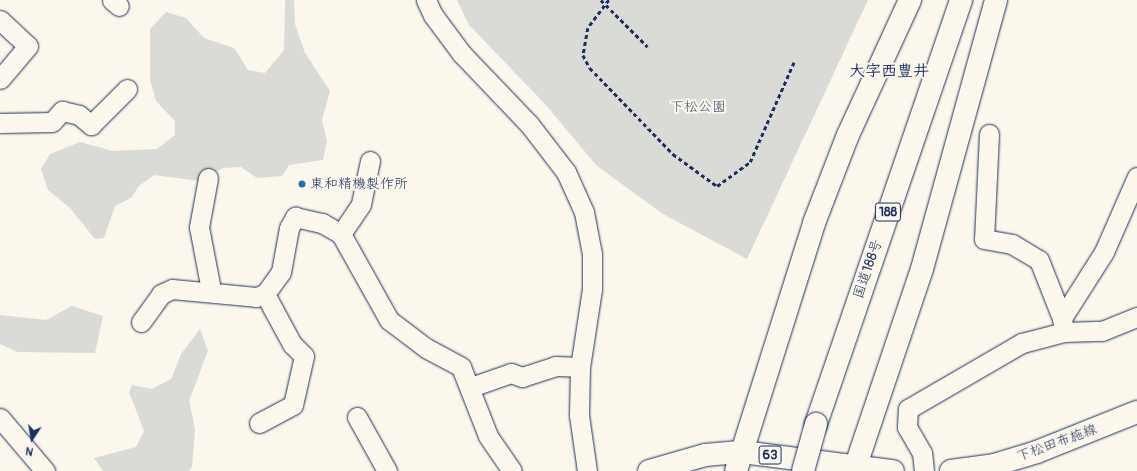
<!DOCTYPE html>
<html>
<head>
<meta charset="utf-8">
<style>
  body { margin:0 }
  #map { position:relative; width:1137px; height:471px; overflow:hidden; background:#fbf7ec; font-family:Pangolin,"Klee One",sans-serif }
  div>[style] { position:absolute }
  .green>* { inset:0; background:#dadad7 }
  .path>* { height:2.5px; margin-top:-1.25px; transform-origin:0; background:repeating-linear-gradient(90deg,#1b2f5e 0 4px,transparent 0 7px) }
  .roads { filter:drop-shadow(0 0 1px #1b2f5e) drop-shadow(0 0 1px #1b2f5e) }
  .minor>* { height:19px; margin:-9.5px; padding:0 9.5px; transform-origin:9.5px; border-radius:9.5px; background:#fbf7ec }
  .major>* { height:22px; margin:-11px; padding:0 11px; transform-origin:11px; border-radius:11px; background:#fbf7ec }
  .highway>* { height:22px; margin:-11px; padding:0 11px; transform-origin:11px; border-radius:11px; background:#fbf7ec }
  .bridges { filter:drop-shadow(0 0 1px #1b2f5e) drop-shadow(0 0 1px #1b2f5e) }
  .highway-bridge>* { height:22px; margin:-11px; padding:0 11px; transform-origin:11px; border-radius:11px; background:#fbf7ec }
  .dots>* { width:11px; height:11px; translate:-50% -50%; box-sizing:border-box; border:2px solid #fbf7ec; border-radius:50% }
  span { translate:-50% -50%; white-space:nowrap; text-align:center; line-height:1.15; -webkit-text-stroke:4px #fbf7ec; paint-order:stroke }
  .shield-label span { padding:1px 3px; background:#fbf7ec; border:1px solid; border-radius:3px; -webkit-text-stroke-width:0 }
  .shield-label { font-size:13px; color:#1b2f5e; font-weight:700 }
  .park-label { font-size:14px; color:#415176 }
  .poi-label { font-size:14px; color:#1b2f5e }
  .left { translate:0 -50%; text-align:left }
  .street-label { font-size:14px; color:#1b2f5e }
  .quarter-label { font-size:16px; color:#1b2f5e; font-weight:700 }
  .north { position:absolute; left:12px; top:419px; width:40px; height:40px; -webkit-text-stroke:3px #fbf7ec; paint-order:stroke; rotate:192deg; font-size:11px; font-weight:700; line-height:16px; text-align:center; color:#1b2f5e }
  .north::after { content:''; display:block; margin:auto; width:14px; height:18px; background:#1b2f5e; clip-path:polygon(50% 0,100% 100%,50% 72%,0 100%) }
</style>
</head>
<body>
<div id="map">
  <div class="green">
    <div style="clip-path:polygon(285px 0,294px 0,295px 24px,305px 53px,330px 91px,322px 120px,327px 141px,323px 160px,289px 165px,282px 176px,257px 178px,241px 167px,223px 168px,200px 181px,154px 175px,139px 186px,131px 198px,115px 206px,104px 238px,95px 239px,70px 208px,48px 190px,41px 169px,50px 154px,80px 142px,113px 151px,157px 149px,175px 135px,175px 121px,156px 101px,150px 80px,150px 29px,166px 12px,186px 18px,204px 38px,234px 48px,248px 70px,265px 73px,284px 50px)"></div>
    <div style="clip-path:polygon(457px 0,868px 0,747px 259px,663px 214px,597px 166px,545px 104px,469px 25px)"></div>
    <div style="clip-path:polygon(72px 306px,103px 316px,95px 353px,18px 352px,0 344px,0 315px,46px 320px)"></div>
    <div style="clip-path:polygon(200px 329px,208px 351px,189px 401px,195px 429px,192px 467px,189px 471px,103px 471px,94px 458px,136px 447px,144px 431px,129px 392px,132px 385px,152px 389px,171px 379px,181px 354px)"></div>
  </div>
  <div class="path">
    <div style="left:601px;top:0;width:66px;rotate:45deg"></div>
    <div style="left:609px;top:0;width:35px;rotate:127deg"></div>
    <div style="left:588px;top:28px;width:27px;rotate:100deg"></div>
    <div style="left:583px;top:55px;width:15px;rotate:62deg"></div>
    <div style="left:590px;top:68px;width:120px;rotate:46deg"></div>
    <div style="left:673px;top:154px;width:54px;rotate:36deg"></div>
    <div style="left:717px;top:186px;width:41px;rotate:-36deg"></div>
    <div style="left:750px;top:162px;width:109px;rotate:-66.3deg"></div>
  </div>
  <div class="roads">
    <div class="minor">
      <div style="left:112px;top:0;width:9px;rotate:41deg"></div>
      <div style="left:426px;top:0;width:17px;rotate:65deg"></div>
      <div style="left:433px;top:15px;width:49px;rotate:53.4deg"></div>
      <div style="left:462px;top:54px;width:97px;rotate:46.3deg"></div>
      <div style="left:529px;top:124px;width:61px;rotate:52.4deg"></div>
      <div style="left:566px;top:172px;width:44px;rotate:65.8deg"></div>
      <div style="left:584px;top:212px;width:43px;rotate:79.2deg"></div>
      <div style="left:592px;top:254px;width:35px;rotate:90deg"></div>
      <div style="left:592px;top:289px;width:79px;rotate:98.7deg"></div>
      <div style="left:580px;top:367px;width:48px;rotate:91.2deg"></div>
      <div style="left:579px;top:415px;width:57px;rotate:81.9deg"></div>
      <div style="left:0;top:20px;width:38px;rotate:43deg"></div>
      <div style="left:28px;top:46px;width:43px;rotate:130.3deg"></div>
      <div style="left:0;top:123px;width:52px;rotate:-1.1deg"></div>
      <div style="left:52px;top:122px;width:15px;rotate:-48deg"></div>
      <div style="left:62px;top:111px;width:17px;rotate:13deg"></div>
      <div style="left:79px;top:115px;width:16px;rotate:40deg"></div>
      <div style="left:91px;top:125px;width:51px;rotate:-45deg"></div>
      <div style="left:989px;top:134px;width:105px;rotate:92.7deg"></div>
      <div style="left:984px;top:239px;width:28px;rotate:10deg"></div>
      <div style="left:1012px;top:244px;width:31px;rotate:31deg"></div>
      <div style="left:1039px;top:260px;width:62px;rotate:68.4deg"></div>
      <div style="left:1062px;top:318px;width:14px;rotate:82deg"></div>
      <div style="left:208px;top:178px;width:50px;rotate:100.4deg"></div>
      <div style="left:199px;top:227px;width:64px;rotate:79.2deg"></div>
      <div style="left:341px;top:234px;width:36px;rotate:-56deg"></div>
      <div style="left:361px;top:204px;width:44px;rotate:-78.2deg"></div>
      <div style="left:1062px;top:318px;width:78px;rotate:-57.5deg"></div>
      <div style="left:1104px;top:252px;width:82px;rotate:-66.3deg"></div>
      <div style="left:141px;top:322px;width:34px;rotate:-54deg"></div>
      <div style="left:161px;top:294px;width:12px;rotate:-24deg"></div>
      <div style="left:172px;top:289px;width:84px;rotate:5.4deg"></div>
      <div style="left:256px;top:297px;width:9px;rotate:-18deg"></div>
      <div style="left:265px;top:294px;width:27px;rotate:-54deg"></div>
      <div style="left:281px;top:272px;width:45px;rotate:-79.7deg"></div>
      <div style="left:289px;top:228px;width:13px;rotate:-61deg"></div>
      <div style="left:295px;top:217px;width:28px;rotate:13deg"></div>
      <div style="left:322px;top:223px;width:22px;rotate:30deg"></div>
      <div style="left:341px;top:234px;width:98px;rotate:60.8deg"></div>
      <div style="left:389px;top:320px;width:46px;rotate:37.1deg"></div>
      <div style="left:426px;top:348px;width:40px;rotate:28deg"></div>
      <div style="left:461px;top:367px;width:74px;rotate:68.6deg"></div>
      <div style="left:488px;top:436px;width:42px;rotate:55.6deg"></div>
      <div style="left:471px;top:387px;width:42px;rotate:-19.3deg"></div>
      <div style="left:511px;top:373px;width:12px;rotate:20deg"></div>
      <div style="left:522px;top:377px;width:35px;rotate:-18deg"></div>
      <div style="left:555px;top:366px;width:25px;rotate:2deg"></div>
      <div style="left:357px;top:417px;width:62px;rotate:60.9deg"></div>
      <div style="left:0;top:418px;width:70px;rotate:49.7deg"></div>
      <div style="left:259px;top:423px;width:38px;rotate:-28deg"></div>
      <div style="left:293px;top:405px;width:50px;rotate:-77.3deg"></div>
      <div style="left:304px;top:356px;width:17px;rotate:-135deg"></div>
      <div style="left:292px;top:344px;width:57px;rotate:-118.4deg"></div>
      <div style="left:924px;top:471px;width:18px;rotate:-96deg"></div>
      <div style="left:922px;top:453px;width:30px;rotate:-120deg"></div>
      <div style="left:907px;top:427px;width:18px;rotate:-87deg"></div>
      <div style="left:908px;top:409px;width:132px;rotate:-30.1deg"></div>
      <div style="left:1022px;top:343px;width:43px;rotate:-14.7deg"></div>
      <div style="left:1064px;top:332px;width:38px;rotate:-2deg"></div>
      <div style="left:1102px;top:331px;width:38px;rotate:-22deg"></div>
    </div>
    <div class="major">
      <div style="left:649px;top:471px;width:58px;rotate:-15.9deg"></div>
      <div style="left:705px;top:455px;width:37px;rotate:-5deg"></div>
      <div style="left:742px;top:452px;width:152px;rotate:7.2deg"></div>
      <div style="left:951px;top:471px;width:43px;rotate:-7.9deg"></div>
      <div style="left:994px;top:465px;width:45px;rotate:-16.8deg"></div>
      <div style="left:1037px;top:452px;width:108px;rotate:-21.8deg"></div>
    </div>
    <div class="highway">
      <div style="left:816px;top:424px;width:448px;rotate:-71.1deg"></div>
      <div style="left:736px;top:471px;width:260px;rotate:-72.5deg"></div>
      <div style="left:814px;top:223px;width:94px;rotate:-68.9deg"></div>
      <div style="left:848px;top:135px;width:149px;rotate:-65.3deg"></div>
      <div style="left:854px;top:471px;width:213px;rotate:-71.4deg"></div>
      <div style="left:922px;top:269px;width:279px;rotate:-74.6deg"></div>
    </div>
  </div>
  <div class="bridges">
    <div class="highway-bridge">
      <div style="left:803px;top:471px;width:49px;rotate:-74.5deg"></div>
    </div>
  </div>
  <div class="dots">
    <div style="left:302px;top:184px;background:#1f6fb2"></div>
  </div>
  <div class="shield-label">
    <span style="left:888px;top:212px">188</span>
    <span style="left:770px;top:455px">63</span>
  </div>
  <div class="park-label">
    <span style="left:698px;top:107px">下松公園</span>
  </div>
  <div class="poi-label">
    <span class="left" style="left:310px;top:184px">東和精機製作所</span>
  </div>
  <div class="street-label">
    <span style="left:868px;top:269px;rotate:-71deg">国道188号</span>
    <span style="left:1057px;top:443px;rotate:-20deg">下松田布施線</span>
  </div>
  <div class="quarter-label">
    <span style="left:889px;top:71px">大字西豊井</span>
  </div>
  <div class="north">N</div>
</div>
</body>
</html>
